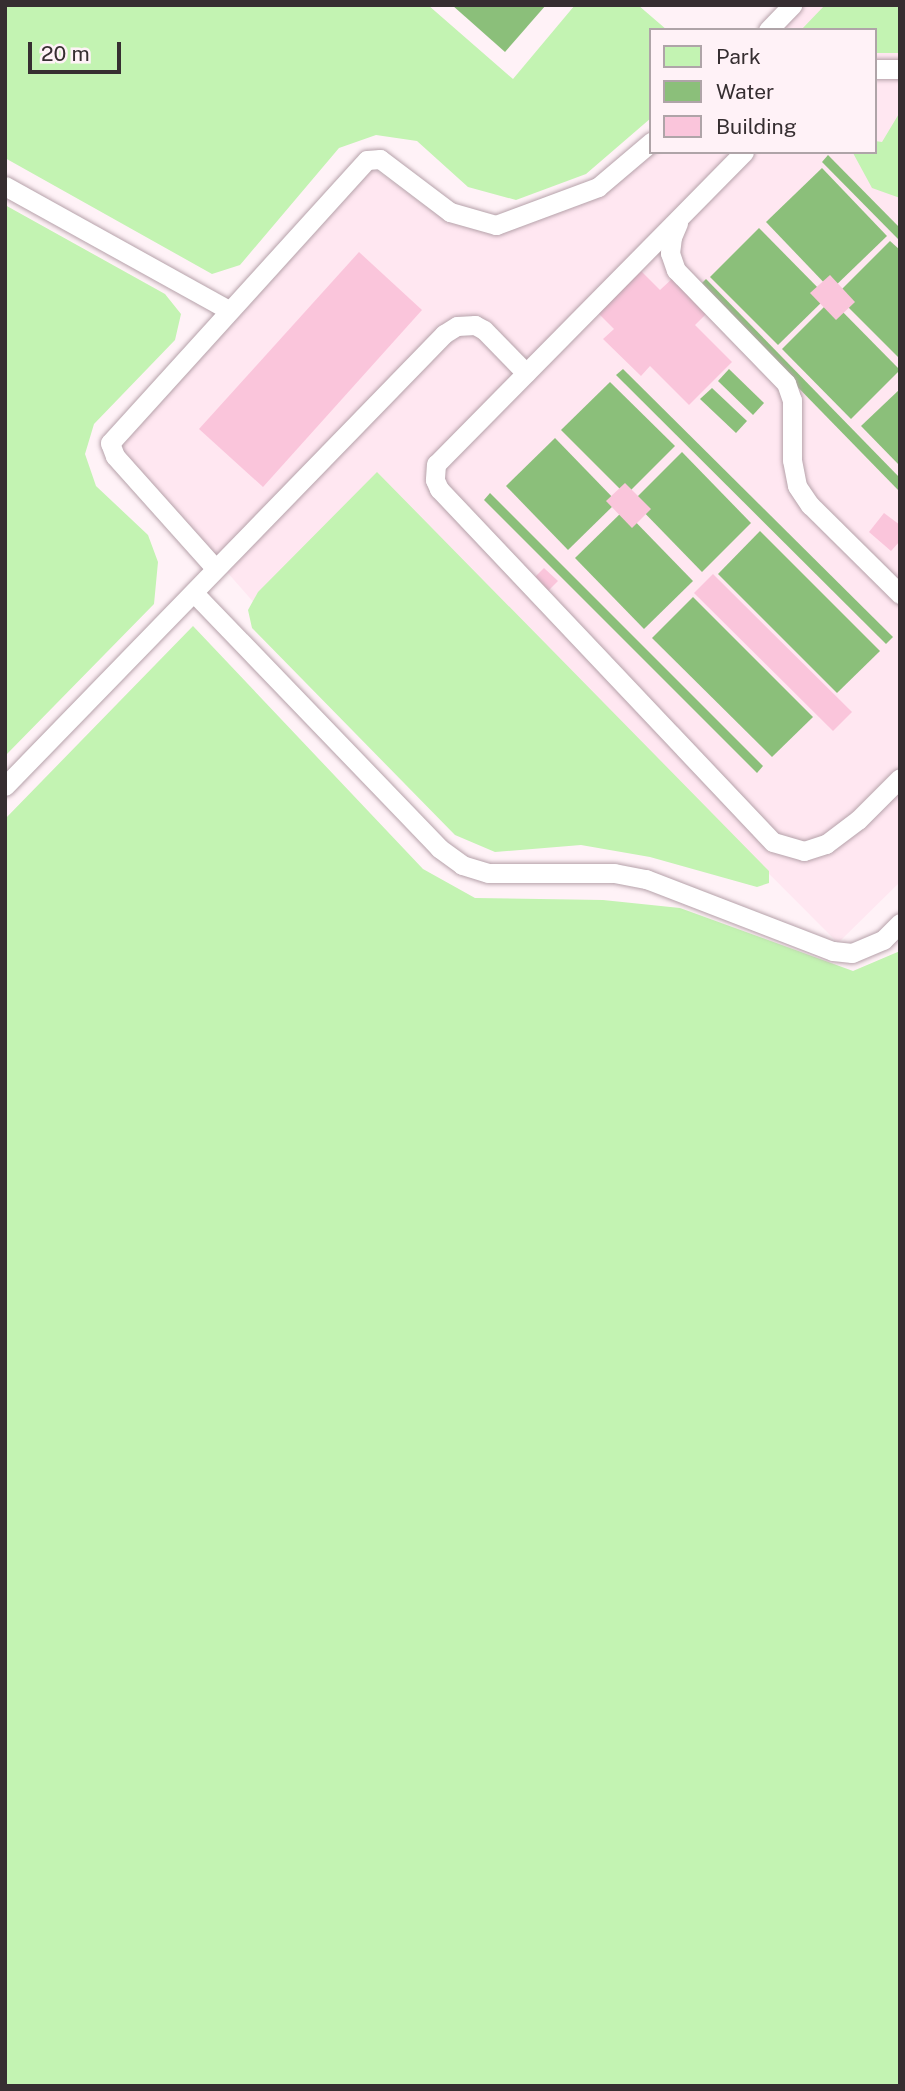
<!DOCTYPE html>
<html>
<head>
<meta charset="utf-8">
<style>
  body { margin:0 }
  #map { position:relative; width:905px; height:2091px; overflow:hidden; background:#fff2f7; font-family:"Public Sans",sans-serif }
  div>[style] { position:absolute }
  .built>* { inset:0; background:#ffe7f1 }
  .green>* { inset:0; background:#c3f3b2 }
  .water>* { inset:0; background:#8bbf7a }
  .building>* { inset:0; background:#fac5db }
  .roads { filter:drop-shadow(0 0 2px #b6a2aa) drop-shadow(0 0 2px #b6a2aa) }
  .lane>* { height:19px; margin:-9.5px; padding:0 9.5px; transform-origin:9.5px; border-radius:9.5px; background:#fff }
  span { translate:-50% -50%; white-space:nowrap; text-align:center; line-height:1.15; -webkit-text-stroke:6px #fff2f7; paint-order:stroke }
  .frame { position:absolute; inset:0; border:7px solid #362e31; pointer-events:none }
  .legend { position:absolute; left:649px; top:28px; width:228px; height:126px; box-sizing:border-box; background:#fff2f7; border:2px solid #afa4a8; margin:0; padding:9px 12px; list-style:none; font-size:21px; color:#362e31 }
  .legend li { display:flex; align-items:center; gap:14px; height:35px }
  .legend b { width:35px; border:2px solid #afa4a8 }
  .scale { position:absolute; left:28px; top:42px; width:93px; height:32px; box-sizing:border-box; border:4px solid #362e31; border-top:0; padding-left:9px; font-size:21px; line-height:24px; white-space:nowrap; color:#362e31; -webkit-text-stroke:5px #fff2f7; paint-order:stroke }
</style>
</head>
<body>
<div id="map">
  <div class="built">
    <div style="clip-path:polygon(802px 5px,900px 5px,900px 882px,838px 943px,377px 481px,256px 605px,118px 448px,373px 168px,446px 221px,494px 234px,651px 152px,875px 152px,875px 30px,777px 30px)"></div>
  </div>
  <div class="green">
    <div style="clip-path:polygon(5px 5px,428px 5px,513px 79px,575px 5px,638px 5px,667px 30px,651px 30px,651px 118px,586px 174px,516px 200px,468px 187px,417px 141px,376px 135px,339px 148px,240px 265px,212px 274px,5px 158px)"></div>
    <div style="clip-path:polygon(825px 5px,900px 5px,900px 53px,875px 53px,875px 30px,801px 30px)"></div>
    <div style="clip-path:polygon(900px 112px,900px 198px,872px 188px,853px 153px,875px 152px,875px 141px,882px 142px)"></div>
    <div style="clip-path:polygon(5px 205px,165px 294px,181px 314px,175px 340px,94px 424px,85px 454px,96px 486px,148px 535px,158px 562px,154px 604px,5px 756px)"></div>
    <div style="clip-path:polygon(377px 472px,769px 871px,769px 883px,757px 887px,650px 857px,581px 845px,495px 852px,455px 835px,252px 628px,248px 610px,258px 592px)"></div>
    <div style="clip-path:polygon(193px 626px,423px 869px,475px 898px,603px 900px,680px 908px,853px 971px,900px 951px,900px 2086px,5px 2086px,5px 819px)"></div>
  </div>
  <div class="water">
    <div style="clip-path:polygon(452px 5px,546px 5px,505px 52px)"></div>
    <div style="clip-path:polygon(828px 155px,900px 228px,900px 241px,822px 162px)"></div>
    <div style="clip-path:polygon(822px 168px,887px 236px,831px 290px,766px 222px)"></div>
    <div style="clip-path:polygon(759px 228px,827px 297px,778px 345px,710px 277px)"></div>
    <div style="clip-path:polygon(890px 241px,900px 250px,900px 359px,836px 295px)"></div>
    <div style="clip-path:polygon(706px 279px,900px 478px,900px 492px,699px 286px)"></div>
    <div style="clip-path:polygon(831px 300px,900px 370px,851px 419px,782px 349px)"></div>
    <div style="clip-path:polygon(623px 369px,893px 637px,886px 644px,616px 375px)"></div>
    <div style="clip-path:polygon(729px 369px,764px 403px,753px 415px,718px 381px)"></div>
    <div style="clip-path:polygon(610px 382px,675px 446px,626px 495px,561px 430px)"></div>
    <div style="clip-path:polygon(712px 388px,747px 421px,736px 433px,700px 399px)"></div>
    <div style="clip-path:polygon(900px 389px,900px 466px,861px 426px)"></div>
    <div style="clip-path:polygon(555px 438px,617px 502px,568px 550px,506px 486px)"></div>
    <div style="clip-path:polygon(682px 452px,751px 523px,702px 572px,633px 501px)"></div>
    <div style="clip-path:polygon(490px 493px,763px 766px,757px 773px,484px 500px)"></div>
    <div style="clip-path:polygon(624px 510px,693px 581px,644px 629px,575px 558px)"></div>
    <div style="clip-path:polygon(760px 531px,880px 651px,837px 693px,718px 574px)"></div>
    <div style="clip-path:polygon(693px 597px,813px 717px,772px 757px,652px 638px)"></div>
  </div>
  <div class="building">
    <div style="clip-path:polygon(359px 252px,422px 310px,263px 487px,199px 429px)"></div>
    <div style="clip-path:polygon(639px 269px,660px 290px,674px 277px,708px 312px,695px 325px,732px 362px,689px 405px,650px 366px,641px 376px,603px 339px,614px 329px,597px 312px)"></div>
    <div style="clip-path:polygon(830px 275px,855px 302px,836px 320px,810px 293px)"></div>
    <div style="clip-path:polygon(625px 483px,651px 509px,632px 528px,606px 501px)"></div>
    <div style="clip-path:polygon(884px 513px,900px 525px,900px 541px,891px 551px,869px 532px)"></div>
    <div style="clip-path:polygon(544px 568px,558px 581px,546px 593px,532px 580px)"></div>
    <div style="clip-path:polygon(713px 574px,852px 712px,833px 731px,694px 593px)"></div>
  </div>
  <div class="roads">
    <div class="lane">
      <div style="left:768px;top:30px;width:35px;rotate:-46deg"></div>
      <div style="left:875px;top:69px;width:25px"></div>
      <div style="left:744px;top:152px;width:438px;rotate:134.6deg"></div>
      <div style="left:436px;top:464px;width:16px;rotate:94deg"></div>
      <div style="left:435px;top:480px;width:10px;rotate:66deg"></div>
      <div style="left:439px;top:489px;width:486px;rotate:46.6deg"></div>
      <div style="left:773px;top:842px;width:32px;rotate:16deg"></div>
      <div style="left:804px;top:851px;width:23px;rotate:-18deg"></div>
      <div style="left:826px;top:844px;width:40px;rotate:-37deg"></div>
      <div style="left:858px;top:820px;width:59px;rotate:-45deg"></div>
      <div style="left:5px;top:186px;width:256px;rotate:29deg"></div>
      <div style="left:678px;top:223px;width:15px;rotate:113deg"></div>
      <div style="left:672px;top:237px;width:16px;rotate:97deg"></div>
      <div style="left:670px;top:253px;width:18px;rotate:71deg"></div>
      <div style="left:676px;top:270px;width:158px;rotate:45.8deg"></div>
      <div style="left:786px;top:383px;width:18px;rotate:71deg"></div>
      <div style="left:792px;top:400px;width:60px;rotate:90deg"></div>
      <div style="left:792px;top:460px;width:26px;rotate:79deg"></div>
      <div style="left:797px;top:486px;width:23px;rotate:56deg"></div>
      <div style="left:810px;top:505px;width:127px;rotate:44.7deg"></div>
      <div style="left:215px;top:568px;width:150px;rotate:-131.8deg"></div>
      <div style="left:115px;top:456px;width:14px;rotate:-111deg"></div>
      <div style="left:110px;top:443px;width:382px;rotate:-47.8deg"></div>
      <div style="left:367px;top:160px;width:13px;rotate:-4deg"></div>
      <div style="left:380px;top:159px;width:88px;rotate:37.1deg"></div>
      <div style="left:450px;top:212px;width:48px;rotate:15.8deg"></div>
      <div style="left:496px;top:225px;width:109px;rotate:-20.4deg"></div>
      <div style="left:598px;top:187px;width:70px;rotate:-40.3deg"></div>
      <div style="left:194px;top:593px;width:354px;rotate:46.1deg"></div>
      <div style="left:439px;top:848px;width:29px;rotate:36deg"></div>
      <div style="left:462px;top:865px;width:27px;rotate:17deg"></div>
      <div style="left:488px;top:873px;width:126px"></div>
      <div style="left:614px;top:873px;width:33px;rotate:11deg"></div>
      <div style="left:646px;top:879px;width:200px;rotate:21.1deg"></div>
      <div style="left:833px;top:951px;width:19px;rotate:6deg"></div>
      <div style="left:852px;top:953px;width:34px;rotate:-23deg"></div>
      <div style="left:883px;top:940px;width:24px;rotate:-45deg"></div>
      <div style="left:5px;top:786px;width:630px;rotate:-45.84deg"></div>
      <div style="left:444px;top:334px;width:15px;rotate:-32deg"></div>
      <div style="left:457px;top:326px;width:18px;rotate:-3deg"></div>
      <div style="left:475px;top:325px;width:10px;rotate:29deg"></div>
      <div style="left:484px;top:330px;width:60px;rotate:45.7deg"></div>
    </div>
  </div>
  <div class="frame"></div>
  <ul class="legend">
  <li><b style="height:19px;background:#c3f3b2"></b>Park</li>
  <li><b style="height:19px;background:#8bbf7a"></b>Water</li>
  <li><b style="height:19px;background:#fac5db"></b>Building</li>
  </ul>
  <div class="scale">20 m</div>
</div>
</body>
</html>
